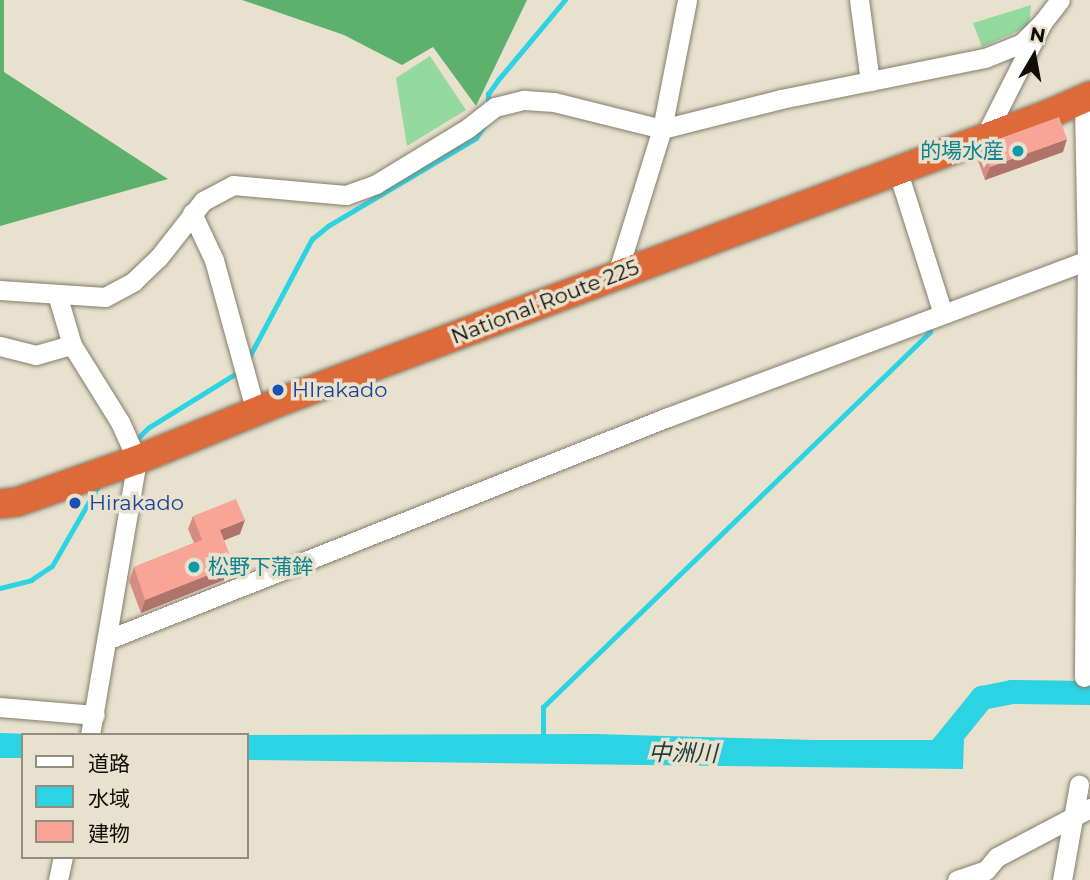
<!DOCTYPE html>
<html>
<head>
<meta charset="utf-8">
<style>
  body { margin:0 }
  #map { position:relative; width:1090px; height:880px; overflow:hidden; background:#e8e1cd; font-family:Montserrat,"Noto Sans JP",sans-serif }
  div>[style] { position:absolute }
  .green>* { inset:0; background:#94da9e }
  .forest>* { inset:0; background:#5eb16d }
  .water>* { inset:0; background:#2cd3e3 }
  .stream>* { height:4.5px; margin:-2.25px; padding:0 2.25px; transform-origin:2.25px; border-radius:2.25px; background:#2cd3e3 }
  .river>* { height:24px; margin:-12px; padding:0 12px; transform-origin:12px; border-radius:12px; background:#2cd3e3 }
  .roads { filter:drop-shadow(0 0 2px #847d6b) drop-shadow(0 0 2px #847d6b) }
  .minor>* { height:19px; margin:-9.5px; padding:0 9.5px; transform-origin:9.5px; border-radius:9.5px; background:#fff }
  .highway>* { height:28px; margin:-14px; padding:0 14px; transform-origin:14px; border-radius:14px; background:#de6a39 }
  .wall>* { inset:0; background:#d58d82 }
  .shaded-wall>* { inset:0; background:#ae736a }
  .building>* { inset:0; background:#f8a497 }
  .dots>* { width:19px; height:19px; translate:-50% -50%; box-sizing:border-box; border:4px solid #e8e1cd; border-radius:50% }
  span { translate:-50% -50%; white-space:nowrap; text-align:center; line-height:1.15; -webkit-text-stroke:7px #e8e1cd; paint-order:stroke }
  .culture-label { font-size:21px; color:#0d838f }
  .right { translate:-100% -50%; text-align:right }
  .left { translate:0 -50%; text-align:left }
  .street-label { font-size:21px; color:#100e07 }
  .transit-label { font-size:21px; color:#164399 }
  .water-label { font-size:23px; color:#1f393c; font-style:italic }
  .legend { position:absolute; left:21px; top:733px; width:228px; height:126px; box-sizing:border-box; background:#e8e1cd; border:2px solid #928d7e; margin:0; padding:9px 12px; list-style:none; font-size:21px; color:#100e07 }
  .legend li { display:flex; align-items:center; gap:14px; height:35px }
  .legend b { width:35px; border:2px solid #928d7e }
  .north { position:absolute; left:999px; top:21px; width:70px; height:70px; -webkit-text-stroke:5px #e8e1cd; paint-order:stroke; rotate:10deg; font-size:19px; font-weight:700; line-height:28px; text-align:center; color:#100e07 }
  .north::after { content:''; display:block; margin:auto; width:24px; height:32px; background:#100e07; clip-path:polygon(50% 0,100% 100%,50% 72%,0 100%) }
</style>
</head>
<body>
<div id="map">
  <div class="green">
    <div style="clip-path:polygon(1031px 5px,1029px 26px,982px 47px,973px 23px)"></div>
    <div style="clip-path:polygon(430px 56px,466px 110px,407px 146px,396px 78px)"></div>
  </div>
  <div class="forest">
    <div style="clip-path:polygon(0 0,4px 0,4px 72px,168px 179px,0 226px)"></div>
    <div style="clip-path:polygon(242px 0,527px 0,476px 106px,433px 47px,402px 65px,344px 35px)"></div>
  </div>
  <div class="water">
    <div style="clip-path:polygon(0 733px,59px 735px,23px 735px,23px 758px,0 758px)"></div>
    <div style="clip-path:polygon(594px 734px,814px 740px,964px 740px,963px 769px,247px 760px,247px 735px)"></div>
  </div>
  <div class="stream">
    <div style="left:488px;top:105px;width:11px;rotate:-90deg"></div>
    <div style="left:488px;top:94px;width:17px;rotate:-54deg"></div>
    <div style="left:498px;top:80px;width:104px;rotate:-50.1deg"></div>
    <div style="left:247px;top:361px;width:138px;rotate:-62deg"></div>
    <div style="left:312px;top:239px;width:21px;rotate:-39deg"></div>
    <div style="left:328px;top:226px;width:172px;rotate:-30.7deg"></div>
    <div style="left:476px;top:138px;width:14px;rotate:-56deg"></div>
    <div style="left:136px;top:440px;width:17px;rotate:-45deg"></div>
    <div style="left:148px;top:428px;width:108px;rotate:-31.8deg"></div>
    <div style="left:0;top:588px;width:32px;rotate:-14deg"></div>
    <div style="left:31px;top:580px;width:25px;rotate:-34deg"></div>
    <div style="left:52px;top:566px;width:92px;rotate:-60.1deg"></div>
    <div style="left:543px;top:737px;width:30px;rotate:-90deg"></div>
    <div style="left:543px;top:707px;width:539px;rotate:-44.1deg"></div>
  </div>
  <div class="river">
    <div style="left:923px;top:756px;width:12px"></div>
    <div style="left:935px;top:756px;width:75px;rotate:-51deg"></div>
    <div style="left:982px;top:698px;width:31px;rotate:-11deg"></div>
    <div style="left:1012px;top:692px;width:78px;rotate:0.7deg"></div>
  </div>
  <div class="roads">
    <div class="minor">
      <div style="left:859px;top:0;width:82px;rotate:82.3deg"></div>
      <div style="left:985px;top:136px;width:127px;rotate:-63.2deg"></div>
      <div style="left:1042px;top:23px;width:29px;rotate:-52deg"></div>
      <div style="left:897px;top:169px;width:152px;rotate:72.4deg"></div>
      <div style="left:192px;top:213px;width:52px;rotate:64.9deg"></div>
      <div style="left:214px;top:260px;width:158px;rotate:74.6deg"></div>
      <div style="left:617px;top:274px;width:152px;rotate:-72.8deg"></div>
      <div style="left:662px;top:129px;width:131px;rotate:-79deg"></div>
      <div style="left:0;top:290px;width:105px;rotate:3.8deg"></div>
      <div style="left:105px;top:297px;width:32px;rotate:-28deg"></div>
      <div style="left:133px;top:282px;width:36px;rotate:-44deg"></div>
      <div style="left:159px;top:257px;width:71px;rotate:-51.8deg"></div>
      <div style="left:203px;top:201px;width:34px;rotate:-28deg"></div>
      <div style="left:233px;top:185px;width:113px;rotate:5.1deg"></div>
      <div style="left:346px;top:195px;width:32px;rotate:-20deg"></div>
      <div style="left:376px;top:184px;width:108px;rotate:-31.3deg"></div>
      <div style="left:468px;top:128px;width:34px;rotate:-38deg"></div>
      <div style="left:495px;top:107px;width:30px;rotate:-14deg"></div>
      <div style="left:524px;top:100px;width:30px;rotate:4deg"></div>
      <div style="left:554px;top:102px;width:111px;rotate:14deg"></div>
      <div style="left:662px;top:129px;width:123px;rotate:-14.1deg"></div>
      <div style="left:781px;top:99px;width:208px;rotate:-11.4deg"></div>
      <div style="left:985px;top:58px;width:40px;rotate:-22deg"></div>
      <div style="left:1022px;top:43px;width:28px;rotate:-45deg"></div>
      <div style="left:57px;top:294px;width:53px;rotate:73.6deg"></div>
      <div style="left:72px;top:345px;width:91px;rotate:58.1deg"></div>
      <div style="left:120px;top:422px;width:42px;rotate:65.9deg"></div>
      <div style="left:137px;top:460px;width:279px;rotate:99.7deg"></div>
      <div style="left:0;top:346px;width:37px;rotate:14deg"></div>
      <div style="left:36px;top:355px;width:37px;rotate:-16deg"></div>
      <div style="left:109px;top:639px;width:601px;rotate:-21.66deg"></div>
      <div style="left:668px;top:417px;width:451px;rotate:-20.5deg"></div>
      <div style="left:1084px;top:677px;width:417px;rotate:-89.6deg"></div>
      <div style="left:1087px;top:260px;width:161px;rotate:-91.1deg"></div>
      <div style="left:0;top:707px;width:95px;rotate:4.8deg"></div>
      <div style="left:58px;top:880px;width:24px;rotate:-78deg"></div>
      <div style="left:957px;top:880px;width:31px;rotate:-19deg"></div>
      <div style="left:986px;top:870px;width:17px;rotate:-50deg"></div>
      <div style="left:997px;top:857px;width:105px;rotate:-27.8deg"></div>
      <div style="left:1062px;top:880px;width:97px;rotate:-79.9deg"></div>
    </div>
    <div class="highway">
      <div style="left:0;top:504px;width:17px;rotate:-7deg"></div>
      <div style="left:17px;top:502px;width:127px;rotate:-19.3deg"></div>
      <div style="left:137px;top:460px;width:159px;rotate:-22.2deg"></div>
      <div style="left:284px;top:400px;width:817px;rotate:-20.5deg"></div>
      <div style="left:1049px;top:114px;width:45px;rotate:-23.7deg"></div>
    </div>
  </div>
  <div class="wall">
    <div style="clip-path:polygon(982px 145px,1063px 152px,985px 180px,977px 158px)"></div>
    <div style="clip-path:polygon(193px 516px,240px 534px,224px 540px,229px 578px,141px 613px,129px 581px,134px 567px,194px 543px,188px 529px)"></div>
  </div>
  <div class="shaded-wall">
    <div style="clip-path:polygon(1067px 139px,1063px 152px,985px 180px,990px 167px)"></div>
    <div style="clip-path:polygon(245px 520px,240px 534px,215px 544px,220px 530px)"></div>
    <div style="clip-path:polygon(234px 565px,229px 578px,141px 613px,145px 600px)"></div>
  </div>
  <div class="building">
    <div style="clip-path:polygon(1059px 117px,1067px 139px,990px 167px,982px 145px)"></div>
    <div style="clip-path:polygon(236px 499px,245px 520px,220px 530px,234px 565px,145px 600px,134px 567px,202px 540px,193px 516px)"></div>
  </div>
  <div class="dots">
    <div style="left:1018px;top:151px;background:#0f9aa8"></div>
    <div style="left:278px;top:390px;background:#1a4fb4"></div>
    <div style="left:75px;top:503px;background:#1a4fb4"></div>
    <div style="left:194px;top:567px;background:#0f9aa8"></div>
  </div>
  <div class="culture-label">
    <span class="right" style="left:1004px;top:151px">的場水産</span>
    <span class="left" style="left:208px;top:567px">松野下蒲鉾</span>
  </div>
  <div class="street-label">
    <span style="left:545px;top:302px;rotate:-21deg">National Route 225</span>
  </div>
  <div class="transit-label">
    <span class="left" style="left:292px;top:390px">HIrakado</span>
    <span class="left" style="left:89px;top:503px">Hirakado</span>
  </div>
  <div class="water-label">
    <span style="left:683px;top:753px;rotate:1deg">中洲川</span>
  </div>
  <ul class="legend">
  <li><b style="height:9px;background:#fff"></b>道路</li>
  <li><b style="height:19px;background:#2cd3e3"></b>水域</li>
  <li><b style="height:19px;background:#f8a497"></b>建物</li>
  </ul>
  <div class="north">N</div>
</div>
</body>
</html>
